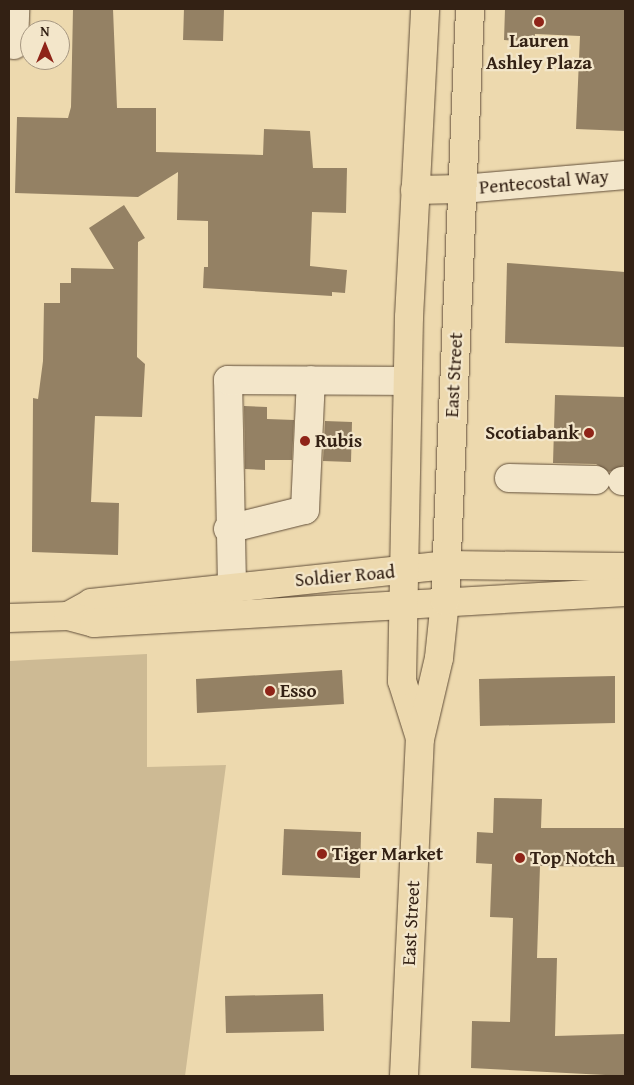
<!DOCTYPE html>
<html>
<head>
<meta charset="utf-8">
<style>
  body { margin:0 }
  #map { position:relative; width:634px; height:1085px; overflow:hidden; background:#edd9ae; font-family:"Gentium Book Plus",serif }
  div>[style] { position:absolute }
  .green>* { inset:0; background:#cdba94 }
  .building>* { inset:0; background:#948164 }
  .roads { filter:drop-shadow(0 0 1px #624f3a) drop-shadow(0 0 1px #624f3a) }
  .minor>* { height:28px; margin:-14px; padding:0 14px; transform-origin:14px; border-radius:14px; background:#f3e6ca }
  .major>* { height:28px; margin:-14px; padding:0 14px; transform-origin:14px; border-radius:14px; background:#edd9ae }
  .dots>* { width:14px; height:14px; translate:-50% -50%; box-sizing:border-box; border:2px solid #f3e6ca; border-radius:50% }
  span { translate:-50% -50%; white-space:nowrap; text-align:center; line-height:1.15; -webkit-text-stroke:4.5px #f3e6ca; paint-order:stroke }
  .poi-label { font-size:19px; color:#332114; font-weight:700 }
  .right { translate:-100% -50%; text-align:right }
  .left { translate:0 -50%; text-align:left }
  .street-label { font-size:19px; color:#332114 }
  .frame { position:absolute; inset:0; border:10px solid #332114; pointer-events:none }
  .north { position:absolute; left:20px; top:20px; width:50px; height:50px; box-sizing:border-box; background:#f3e6ca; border:1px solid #a69781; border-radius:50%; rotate:0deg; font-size:14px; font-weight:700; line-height:20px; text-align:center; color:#332114 }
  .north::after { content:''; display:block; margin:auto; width:18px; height:22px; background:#8f2418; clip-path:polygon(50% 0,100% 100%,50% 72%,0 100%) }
</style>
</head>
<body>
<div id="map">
  <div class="green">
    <div style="clip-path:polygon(147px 654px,147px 767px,226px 765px,185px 1076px,9px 1076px,9px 661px)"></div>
  </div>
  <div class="building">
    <div style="clip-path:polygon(73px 9px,113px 9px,117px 108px,156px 108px,156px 152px,263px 155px,264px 129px,310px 131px,313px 168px,347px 168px,346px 213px,312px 212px,310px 266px,347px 270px,345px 293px,332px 292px,332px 296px,203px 288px,204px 267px,208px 267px,208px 221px,177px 220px,178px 172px,138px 197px,15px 193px,17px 117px,68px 118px,71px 107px)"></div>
    <div style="clip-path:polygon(184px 9px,224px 9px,223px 41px,183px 40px)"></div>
    <div style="clip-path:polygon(505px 9px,625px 9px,625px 131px,576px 129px,580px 36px,535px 34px,534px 42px,504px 40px)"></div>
    <div style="clip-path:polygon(124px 205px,145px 238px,138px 242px,137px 357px,145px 364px,142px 417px,95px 416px,91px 502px,119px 503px,118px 555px,32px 552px,33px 398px,38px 399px,43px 361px,44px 303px,60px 303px,60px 283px,71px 283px,71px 268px,114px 269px,89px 228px)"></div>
    <div style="clip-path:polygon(507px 263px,625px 272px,625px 347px,505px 343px)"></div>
    <div style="clip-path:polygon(555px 395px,625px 397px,625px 465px,609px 472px,596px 464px,553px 463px)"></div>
    <div style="clip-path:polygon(244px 406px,267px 407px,267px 419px,294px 420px,292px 460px,265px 460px,265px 470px,245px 469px)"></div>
    <div style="clip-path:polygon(325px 421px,352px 422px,351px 462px,323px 461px)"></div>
    <div style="clip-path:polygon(342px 670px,344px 704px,197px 713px,196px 679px)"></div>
    <div style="clip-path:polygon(615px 676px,615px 723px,480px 726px,479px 679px)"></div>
    <div style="clip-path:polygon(494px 798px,542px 799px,541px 828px,625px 828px,624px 867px,540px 866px,537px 958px,557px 958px,555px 1036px,625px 1034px,625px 1076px,471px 1068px,472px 1021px,510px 1022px,513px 918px,490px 917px,492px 864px,476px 863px,477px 832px,493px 833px)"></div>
    <div style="clip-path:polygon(284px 829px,361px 832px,360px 878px,282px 875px)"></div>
    <div style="clip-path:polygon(323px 994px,324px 1031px,226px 1033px,225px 996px)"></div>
  </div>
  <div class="roads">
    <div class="minor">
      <div style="left:14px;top:45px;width:36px;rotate:-88deg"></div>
      <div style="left:462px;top:189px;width:164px;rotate:-4.9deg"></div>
      <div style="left:509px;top:478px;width:87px;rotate:1.3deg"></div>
      <div style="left:622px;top:481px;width:3px"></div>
      <div style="left:228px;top:529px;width:79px;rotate:-13.9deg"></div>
      <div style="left:305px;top:510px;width:130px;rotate:-87.4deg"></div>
      <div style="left:232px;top:586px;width:206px;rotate:-91.1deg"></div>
      <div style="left:228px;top:380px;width:179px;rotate:0.3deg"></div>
    </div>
    <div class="major">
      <div style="left:415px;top:190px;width:47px;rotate:-1.2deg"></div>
      <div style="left:68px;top:616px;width:26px;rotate:-29deg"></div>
      <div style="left:91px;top:603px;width:357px;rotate:-6.1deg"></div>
      <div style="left:446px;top:565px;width:179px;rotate:0.6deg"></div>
      <div style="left:9px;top:618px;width:59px;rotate:-1.9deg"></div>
      <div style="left:68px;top:616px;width:27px;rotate:15deg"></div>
      <div style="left:94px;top:623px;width:532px;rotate:-3.34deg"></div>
      <div style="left:420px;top:738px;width:60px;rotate:-107.5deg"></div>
      <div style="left:402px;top:681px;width:364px;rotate:-88.9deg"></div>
      <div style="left:409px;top:317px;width:308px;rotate:-87deg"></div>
      <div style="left:404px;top:1076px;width:337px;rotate:-87.3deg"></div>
      <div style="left:420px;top:739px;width:83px;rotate:-76.8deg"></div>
      <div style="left:439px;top:658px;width:57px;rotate:-84deg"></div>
      <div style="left:445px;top:601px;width:593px;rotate:-87.58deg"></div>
    </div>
  </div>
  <div class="dots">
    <div style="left:539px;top:22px;background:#8f2418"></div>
    <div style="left:589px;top:433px;background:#8f2418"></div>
    <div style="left:305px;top:441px;background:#8f2418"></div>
    <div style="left:270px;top:691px;background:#8f2418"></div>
    <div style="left:322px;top:854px;background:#8f2418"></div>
    <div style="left:520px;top:858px;background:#8f2418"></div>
  </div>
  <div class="poi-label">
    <span style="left:539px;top:52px">Lauren<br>Ashley Plaza</span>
    <span class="right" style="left:579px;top:433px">Scotiabank</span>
    <span class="left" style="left:315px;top:441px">Rubis</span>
    <span class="left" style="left:280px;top:691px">Esso</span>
    <span class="left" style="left:332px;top:854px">Tiger Market</span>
    <span class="left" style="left:530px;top:858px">Top Notch</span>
  </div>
  <div class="street-label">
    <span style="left:544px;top:182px;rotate:-5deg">Pentecostal Way</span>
    <span style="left:454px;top:375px;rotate:-87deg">East Street</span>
    <span style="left:345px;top:576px;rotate:-5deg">Soldier Road</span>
    <span style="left:411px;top:923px;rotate:-87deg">East Street</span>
  </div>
  <div class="frame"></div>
  <div class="north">N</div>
</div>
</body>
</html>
